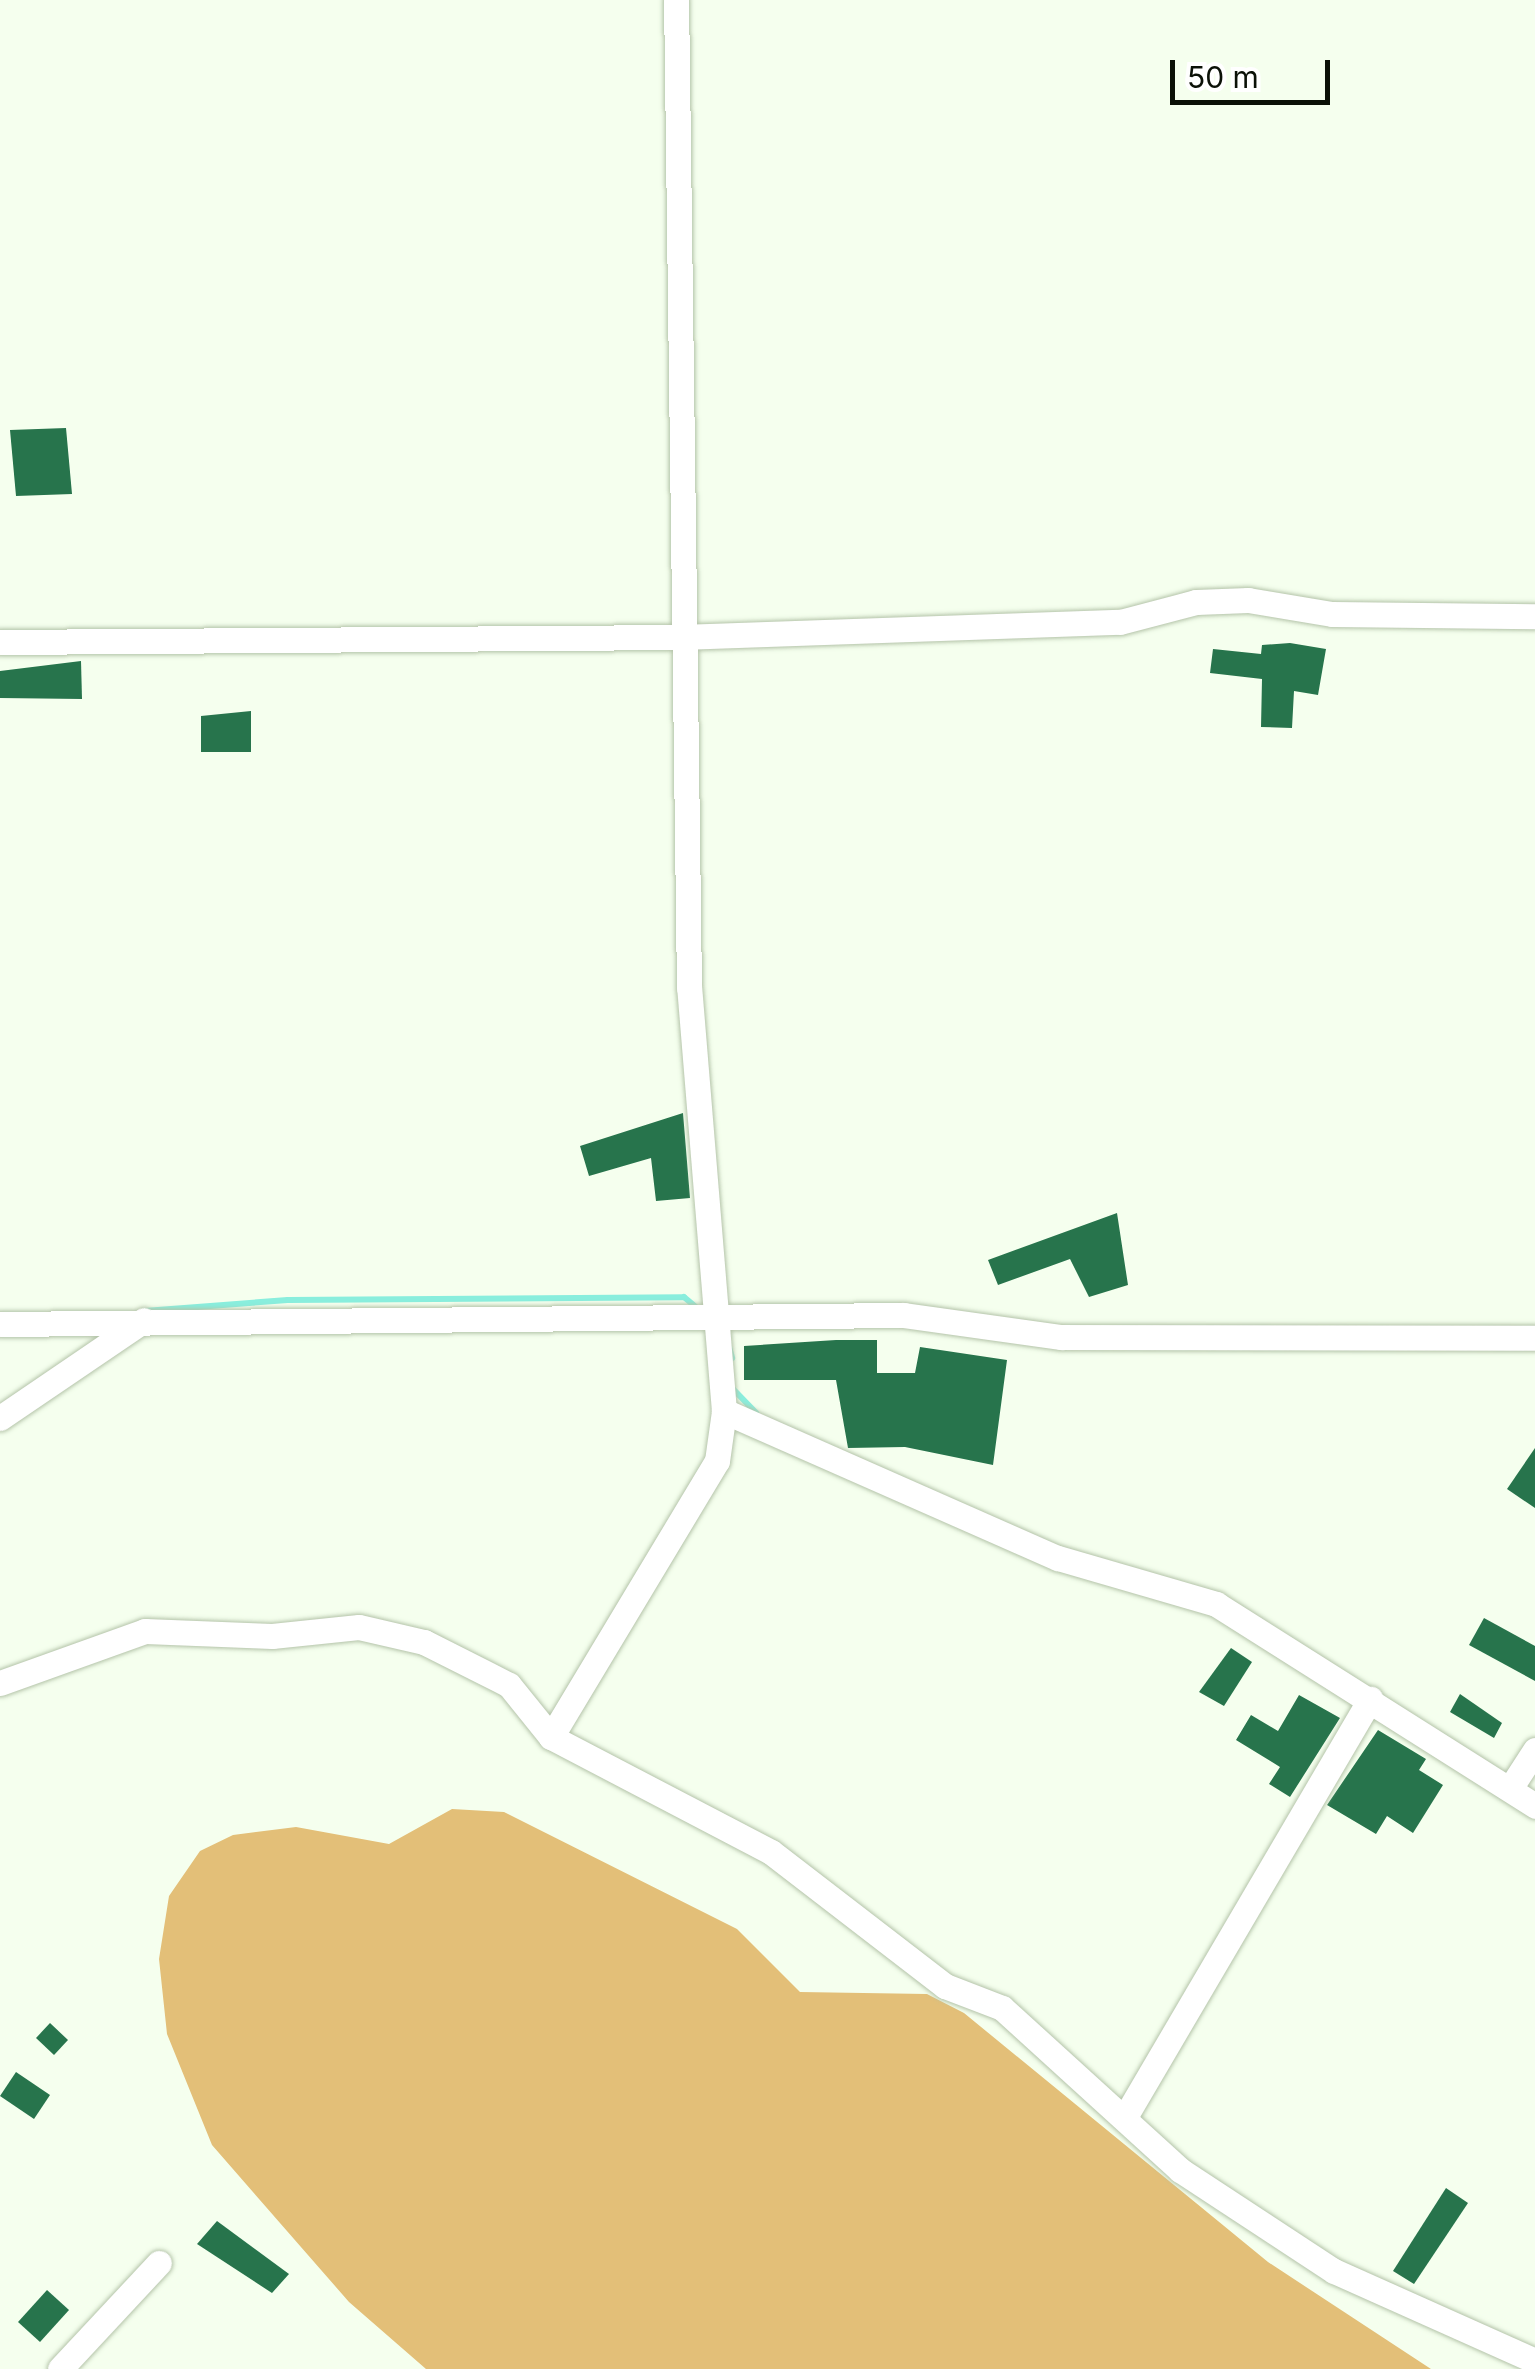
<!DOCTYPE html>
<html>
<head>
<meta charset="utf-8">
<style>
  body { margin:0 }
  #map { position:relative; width:1535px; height:2369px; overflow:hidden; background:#f5ffee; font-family:Inter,sans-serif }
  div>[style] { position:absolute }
  .forest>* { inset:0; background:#e3bf78 }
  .stream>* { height:6px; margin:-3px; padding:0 3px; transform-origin:3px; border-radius:3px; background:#89eedd }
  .building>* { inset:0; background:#27744c }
  .roads { filter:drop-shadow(0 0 2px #b4c4a9) drop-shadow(0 0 2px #b4c4a9) }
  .minor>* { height:25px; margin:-12.5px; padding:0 12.5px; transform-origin:12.5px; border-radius:12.5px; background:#fff }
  span { translate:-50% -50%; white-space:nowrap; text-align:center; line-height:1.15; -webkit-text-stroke:10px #fff; paint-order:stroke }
  .scale { position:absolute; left:1170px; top:60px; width:160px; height:45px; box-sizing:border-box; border:5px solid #0b1107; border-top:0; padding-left:12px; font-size:30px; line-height:35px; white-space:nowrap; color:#0b1107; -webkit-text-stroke:8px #fff; paint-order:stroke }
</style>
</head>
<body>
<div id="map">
  <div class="forest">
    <div style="clip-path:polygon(452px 1809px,504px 1812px,737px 1929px,800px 1992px,927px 1994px,964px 2013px,1268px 2262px,1431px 2369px,426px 2369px,349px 2302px,212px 2145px,167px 2034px,159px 1959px,169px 1896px,200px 1851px,233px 1835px,296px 1827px,389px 1844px)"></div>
  </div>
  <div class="stream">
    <div style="left:145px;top:1311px;width:143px;rotate:-4.4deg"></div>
    <div style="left:288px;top:1300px;width:396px;rotate:-0.4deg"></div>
    <div style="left:684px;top:1297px;width:17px;rotate:40deg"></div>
    <div style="left:725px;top:1333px;width:26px;rotate:74deg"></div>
    <div style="left:734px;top:1390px;width:32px;rotate:46deg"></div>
  </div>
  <div class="building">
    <div style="clip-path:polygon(66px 428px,72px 494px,16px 496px,10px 430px)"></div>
    <div style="clip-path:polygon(1290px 643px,1326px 649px,1318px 695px,1294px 691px,1292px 728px,1261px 727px,1262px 679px,1210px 673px,1213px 649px,1261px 654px,1262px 645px)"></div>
    <div style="clip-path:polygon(81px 661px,82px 699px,0 698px,0 671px)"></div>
    <div style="clip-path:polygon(251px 711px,251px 752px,201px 752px,201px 716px)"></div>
    <div style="clip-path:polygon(683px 1113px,690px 1198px,656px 1201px,651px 1158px,589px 1176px,580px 1146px)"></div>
    <div style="clip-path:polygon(1117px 1213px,1128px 1285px,1089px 1297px,1070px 1259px,998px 1285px,988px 1260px)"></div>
    <div style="clip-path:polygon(836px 1340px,877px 1340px,877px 1373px,915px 1373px,920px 1347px,1007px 1360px,993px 1465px,905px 1447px,848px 1448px,836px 1380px,744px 1380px,744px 1346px)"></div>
    <div style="clip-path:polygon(1535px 1448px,1535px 1508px,1507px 1489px)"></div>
    <div style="clip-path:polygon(1484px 1618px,1535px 1646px,1535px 1681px,1469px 1645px)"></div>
    <div style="clip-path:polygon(1231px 1648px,1252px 1662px,1224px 1706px,1199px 1692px)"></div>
    <div style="clip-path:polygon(1460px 1694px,1502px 1723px,1494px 1738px,1450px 1712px)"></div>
    <div style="clip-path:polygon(1299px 1695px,1340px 1718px,1290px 1797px,1269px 1784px,1280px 1767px,1236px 1740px,1251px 1715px,1278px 1731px)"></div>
    <div style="clip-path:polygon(1378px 1730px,1426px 1759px,1419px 1770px,1443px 1785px,1413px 1833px,1387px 1816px,1376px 1834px,1327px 1805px)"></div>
    <div style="clip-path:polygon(50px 2023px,68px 2040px,54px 2055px,36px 2038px)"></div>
    <div style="clip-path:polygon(16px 2072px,50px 2095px,34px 2119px,0 2096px)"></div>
    <div style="clip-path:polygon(1446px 2188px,1468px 2203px,1414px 2284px,1393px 2271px)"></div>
    <div style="clip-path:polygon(217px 2221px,289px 2274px,272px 2293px,197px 2244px)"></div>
    <div style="clip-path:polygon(47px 2290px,69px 2310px,40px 2342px,18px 2322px)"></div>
  </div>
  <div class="roads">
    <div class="minor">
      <div style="left:0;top:642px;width:680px;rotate:-0.42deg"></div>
      <div style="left:680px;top:637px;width:440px;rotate:-2deg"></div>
      <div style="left:1120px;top:622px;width:79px;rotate:-14.7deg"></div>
      <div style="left:1196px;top:602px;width:52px;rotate:-2.2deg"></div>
      <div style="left:1248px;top:600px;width:85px;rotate:9.5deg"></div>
      <div style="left:1332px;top:614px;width:203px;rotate:0.6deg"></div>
      <div style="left:0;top:1324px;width:904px;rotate:-0.57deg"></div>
      <div style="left:904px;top:1315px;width:159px;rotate:8deg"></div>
      <div style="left:1061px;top:1337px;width:474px;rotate:0.1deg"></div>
      <div style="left:724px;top:1411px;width:365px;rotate:23.8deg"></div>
      <div style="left:1058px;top:1558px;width:165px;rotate:16.2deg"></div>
      <div style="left:1216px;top:1604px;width:378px;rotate:32.3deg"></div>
      <div style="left:0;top:1418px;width:174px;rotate:-34.2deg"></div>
      <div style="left:0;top:1683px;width:154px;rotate:-19.7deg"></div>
      <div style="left:145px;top:1631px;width:127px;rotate:2.3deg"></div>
      <div style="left:272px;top:1636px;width:87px;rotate:-5.9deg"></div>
      <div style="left:359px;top:1627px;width:67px;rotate:13deg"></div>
      <div style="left:424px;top:1642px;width:95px;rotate:26.8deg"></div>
      <div style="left:509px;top:1685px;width:67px;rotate:51.1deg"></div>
      <div style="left:551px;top:1737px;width:248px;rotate:27.6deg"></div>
      <div style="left:771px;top:1852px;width:220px;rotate:37.6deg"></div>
      <div style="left:945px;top:1986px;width:61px;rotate:21.1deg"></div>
      <div style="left:1002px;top:2008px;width:241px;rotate:42.3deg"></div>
      <div style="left:1180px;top:2170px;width:184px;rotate:33.3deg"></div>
      <div style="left:1334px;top:2271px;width:220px;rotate:24.1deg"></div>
      <div style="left:551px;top:1737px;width:322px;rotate:-59deg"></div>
      <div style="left:717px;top:1461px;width:50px;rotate:-82deg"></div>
      <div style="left:724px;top:1411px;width:424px;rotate:-94.7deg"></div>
      <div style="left:689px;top:988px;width:988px;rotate:-90.75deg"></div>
      <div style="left:1511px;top:1787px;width:44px;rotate:-57deg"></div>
      <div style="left:1125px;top:2117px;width:485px;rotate:-59.6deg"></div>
      <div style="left:60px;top:2369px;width:145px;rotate:-47deg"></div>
    </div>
  </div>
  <div class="scale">50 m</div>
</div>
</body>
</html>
